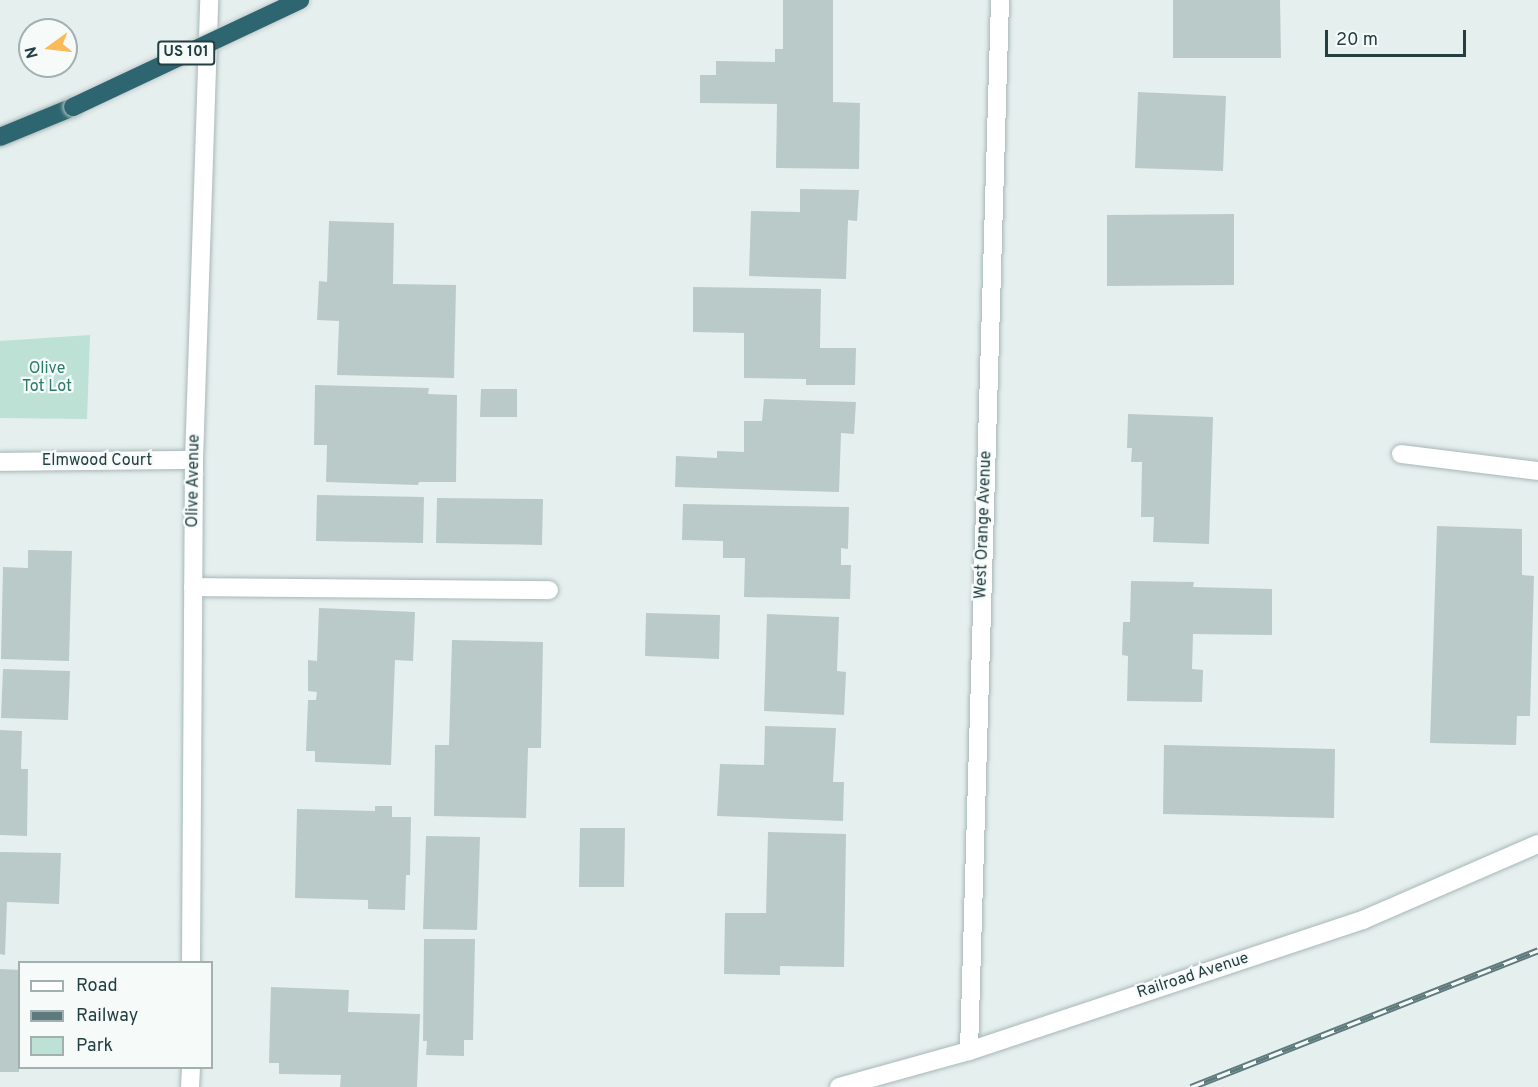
<!DOCTYPE html>
<html>
<head>
<meta charset="utf-8">
<style>
  body { margin:0 }
  #map { position:relative; width:1538px; height:1087px; overflow:hidden; background:#e5efee; font-family:Overpass,sans-serif }
  div>[style] { position:absolute }
  .green>* { inset:0; background:#bde1d4 }
  .building>* { inset:0; background:#bacac9 }
  .roads { filter:drop-shadow(0 0 2px #a7b7b7) drop-shadow(0 0 2px #a7b7b7) }
  .minor>* { height:18px; margin:-9px; padding:0 9px; transform-origin:9px; border-radius:9px; background:#fff }
  .highway>* { height:18px; margin:-9px; padding:0 9px; transform-origin:9px; border-radius:9px; background:#2d6570 }
  .rail>* { height:7px; margin-top:-3.5px; transform-origin:0; background:repeating-linear-gradient(90deg,#f6fbfa 0 14px,#5e7a7d 0 28px); box-sizing:border-box; border-block:2px solid #5e7a7d }
  .bridges { filter:drop-shadow(0 0 2px #c1c9ca) drop-shadow(0 0 2px #c1c9ca) }
  .highway-bridge>* { height:18px; margin:-9px; padding:0 9px; transform-origin:9px; border-radius:9px; background:#2d6570 }
  span { translate:-50% -50%; white-space:nowrap; text-align:center; line-height:1.15; -webkit-text-stroke:4.5px #f6fbfa; paint-order:stroke }
  .shield-label span { padding:2px 4px; background:#f6fbfa; border:2px solid; border-radius:4px; -webkit-text-stroke-width:0 }
  .shield-label { font-size:15px; color:#233f42; font-weight:700 }
  .park-label { font-size:16px; color:#2a7b68 }
  .street-label { font-size:16px; color:#233f42 }
  .legend { position:absolute; left:18px; top:961px; width:195px; height:108px; box-sizing:border-box; background:#f6fbfa; border:2px solid #a2b0b0; margin:0; padding:8px 10px; list-style:none; font-size:18px; color:#233f42 }
  .legend li { display:flex; align-items:center; gap:12px; height:30px }
  .legend b { width:30px; border:2px solid #a2b0b0 }
  .north { position:absolute; left:18px; top:18px; width:60px; height:60px; box-sizing:border-box; background:#f6fbfa; border:2px solid #a2b0b0; border-radius:50%; rotate:255deg; font-size:16px; font-weight:700; line-height:24px; text-align:center; color:#233f42 }
  .north::after { content:''; display:block; margin:auto; width:21px; height:27px; background:#f9bb59; clip-path:polygon(50% 0,100% 100%,50% 72%,0 100%) }
  .scale { position:absolute; left:1325px; top:30px; width:141px; height:27px; box-sizing:border-box; border:3px solid #233f42; border-top:0; padding-left:8px; font-size:18px; line-height:21px; white-space:nowrap; color:#233f42; -webkit-text-stroke:4px #f6fbfa; paint-order:stroke }
</style>
</head>
<body>
<div id="map">
  <div class="green">
    <div style="clip-path:polygon(90px 335px,87px 419px,0 418px,0 341px)"></div>
  </div>
  <div class="building">
    <div style="clip-path:polygon(783px 0,833px 0,833px 102px,860px 103px,859px 169px,776px 168px,777px 104px,700px 103px,700px 75px,716px 75px,716px 61px,775px 62px,775px 49px,783px 49px)"></div>
    <div style="clip-path:polygon(1173px 0,1280px 0,1281px 58px,1173px 58px)"></div>
    <div style="clip-path:polygon(1138px 92px,1226px 96px,1223px 171px,1135px 168px)"></div>
    <div style="clip-path:polygon(800px 189px,859px 190px,857px 221px,848px 220px,846px 279px,749px 276px,751px 211px,800px 212px)"></div>
    <div style="clip-path:polygon(1234px 214px,1234px 285px,1107px 286px,1107px 215px)"></div>
    <div style="clip-path:polygon(329px 221px,394px 223px,393px 284px,456px 285px,454px 378px,337px 375px,339px 321px,317px 320px,319px 281px,327px 282px)"></div>
    <div style="clip-path:polygon(693px 287px,821px 289px,820px 348px,856px 348px,855px 385px,806px 385px,806px 379px,744px 378px,744px 333px,693px 332px)"></div>
    <div style="clip-path:polygon(315px 385px,429px 388px,428px 394px,457px 395px,456px 482px,419px 482px,418px 485px,326px 482px,327px 445px,314px 445px)"></div>
    <div style="clip-path:polygon(481px 389px,517px 389px,517px 417px,480px 417px)"></div>
    <div style="clip-path:polygon(764px 399px,856px 402px,854px 434px,841px 433px,839px 492px,675px 487px,676px 456px,717px 458px,717px 451px,744px 452px,744px 421px,762px 421px)"></div>
    <div style="clip-path:polygon(1128px 414px,1213px 417px,1209px 544px,1153px 542px,1154px 517px,1141px 517px,1142px 462px,1131px 462px,1132px 448px,1127px 448px)"></div>
    <div style="clip-path:polygon(317px 495px,424px 497px,423px 543px,316px 541px)"></div>
    <div style="clip-path:polygon(437px 498px,543px 499px,542px 545px,436px 543px)"></div>
    <div style="clip-path:polygon(683px 504px,849px 507px,848px 549px,841px 548px,841px 565px,851px 565px,850px 599px,744px 597px,745px 558px,723px 558px,723px 541px,682px 540px)"></div>
    <div style="clip-path:polygon(1437px 526px,1522px 529px,1522px 575px,1534px 576px,1530px 716px,1517px 716px,1516px 745px,1430px 743px)"></div>
    <div style="clip-path:polygon(28px 550px,72px 551px,69px 661px,1px 659px,3px 567px,28px 568px)"></div>
    <div style="clip-path:polygon(1131px 581px,1194px 582px,1193px 587px,1272px 589px,1272px 635px,1193px 634px,1192px 669px,1203px 670px,1202px 702px,1127px 701px,1128px 656px,1122px 655px,1123px 622px,1130px 622px)"></div>
    <div style="clip-path:polygon(319px 608px,415px 612px,413px 661px,395px 660px,391px 765px,315px 762px,315px 751px,306px 751px,308px 700px,316px 700px,317px 692px,308px 691px,308px 660px,317px 661px)"></div>
    <div style="clip-path:polygon(646px 613px,720px 615px,719px 659px,645px 656px)"></div>
    <div style="clip-path:polygon(767px 614px,839px 617px,837px 671px,846px 672px,844px 715px,764px 711px)"></div>
    <div style="clip-path:polygon(452px 640px,543px 642px,541px 748px,528px 748px,526px 818px,434px 816px,435px 745px,449px 745px)"></div>
    <div style="clip-path:polygon(3px 669px,70px 671px,68px 720px,1px 718px)"></div>
    <div style="clip-path:polygon(765px 726px,836px 728px,833px 782px,844px 782px,843px 821px,717px 816px,720px 764px,764px 765px)"></div>
    <div style="clip-path:polygon(0 730px,22px 731px,21px 769px,28px 769px,27px 836px,0 835px)"></div>
    <div style="clip-path:polygon(1164px 745px,1335px 749px,1334px 818px,1163px 814px)"></div>
    <div style="clip-path:polygon(375px 806px,392px 806px,392px 817px,411px 817px,410px 875px,406px 875px,405px 910px,368px 909px,368px 900px,295px 898px,297px 809px,375px 811px)"></div>
    <div style="clip-path:polygon(580px 828px,625px 828px,624px 887px,579px 887px)"></div>
    <div style="clip-path:polygon(768px 832px,846px 834px,844px 967px,780px 966px,780px 975px,724px 974px,725px 913px,766px 913px)"></div>
    <div style="clip-path:polygon(426px 836px,480px 837px,477px 930px,423px 929px)"></div>
    <div style="clip-path:polygon(0 852px,61px 853px,59px 904px,7px 902px,5px 955px,0 954px)"></div>
    <div style="clip-path:polygon(424px 939px,475px 939px,473px 1040px,464px 1040px,464px 1056px,426px 1055px,427px 1041px,423px 1041px)"></div>
    <div style="clip-path:polygon(0 969px,20px 970px,19px 1072px,0 1072px)"></div>
    <div style="clip-path:polygon(271px 987px,349px 990px,348px 1012px,420px 1014px,417px 1087px,340px 1087px,341px 1075px,279px 1074px,279px 1063px,269px 1063px)"></div>
  </div>
  <div class="roads">
    <div class="minor">
      <div style="left:1401px;top:454px;width:138px;rotate:7.1deg"></div>
      <div style="left:0;top:462px;width:194px;rotate:-0.6deg"></div>
      <div style="left:193px;top:587px;width:356px;rotate:0.5deg"></div>
      <div style="left:191px;top:962px;width:502px;rotate:-89.66deg"></div>
      <div style="left:194px;top:460px;width:460px;rotate:-88.1deg"></div>
      <div style="left:969px;top:1051px;width:1051px;rotate:-88.31deg"></div>
      <div style="left:190px;top:1087px;width:19px;rotate:-87deg"></div>
      <div style="left:839px;top:1087px;width:135px;rotate:-15.5deg"></div>
      <div style="left:969px;top:1051px;width:415px;rotate:-18.4deg"></div>
      <div style="left:1363px;top:920px;width:191px;rotate:-23.5deg"></div>
    </div>
    <div class="highway">
      <div style="left:0;top:137px;width:79px;rotate:-22.3deg"></div>
    </div>
  </div>
  <div class="rail">
    <div style="left:1191px;top:1087px;width:373px;rotate:-21.5deg"></div>
  </div>
  <div class="bridges">
    <div class="highway-bridge">
      <div style="left:73px;top:107px;width:251px;rotate:-25.2deg"></div>
    </div>
  </div>
  <div class="shield-label">
    <span style="left:186px;top:53px">US 101</span>
  </div>
  <div class="park-label">
    <span style="left:47px;top:378px">Olive<br>Tot Lot</span>
  </div>
  <div class="street-label">
    <span style="left:97px;top:461px">Elmwood Court</span>
    <span style="left:194px;top:481px;rotate:-89deg">Olive Avenue</span>
    <span style="left:984px;top:525px;rotate:-88deg">West Orange Avenue</span>
    <span style="left:1193px;top:976px;rotate:-18deg">Railroad Avenue</span>
  </div>
  <ul class="legend">
  <li><b style="height:8px;background:#fff"></b>Road</li>
  <li><b style="height:8px;background:#5e7a7d"></b>Railway</li>
  <li><b style="height:16px;background:#bde1d4"></b>Park</li>
  </ul>
  <div class="north">N</div>
  <div class="scale">20 m</div>
</div>
</body>
</html>
